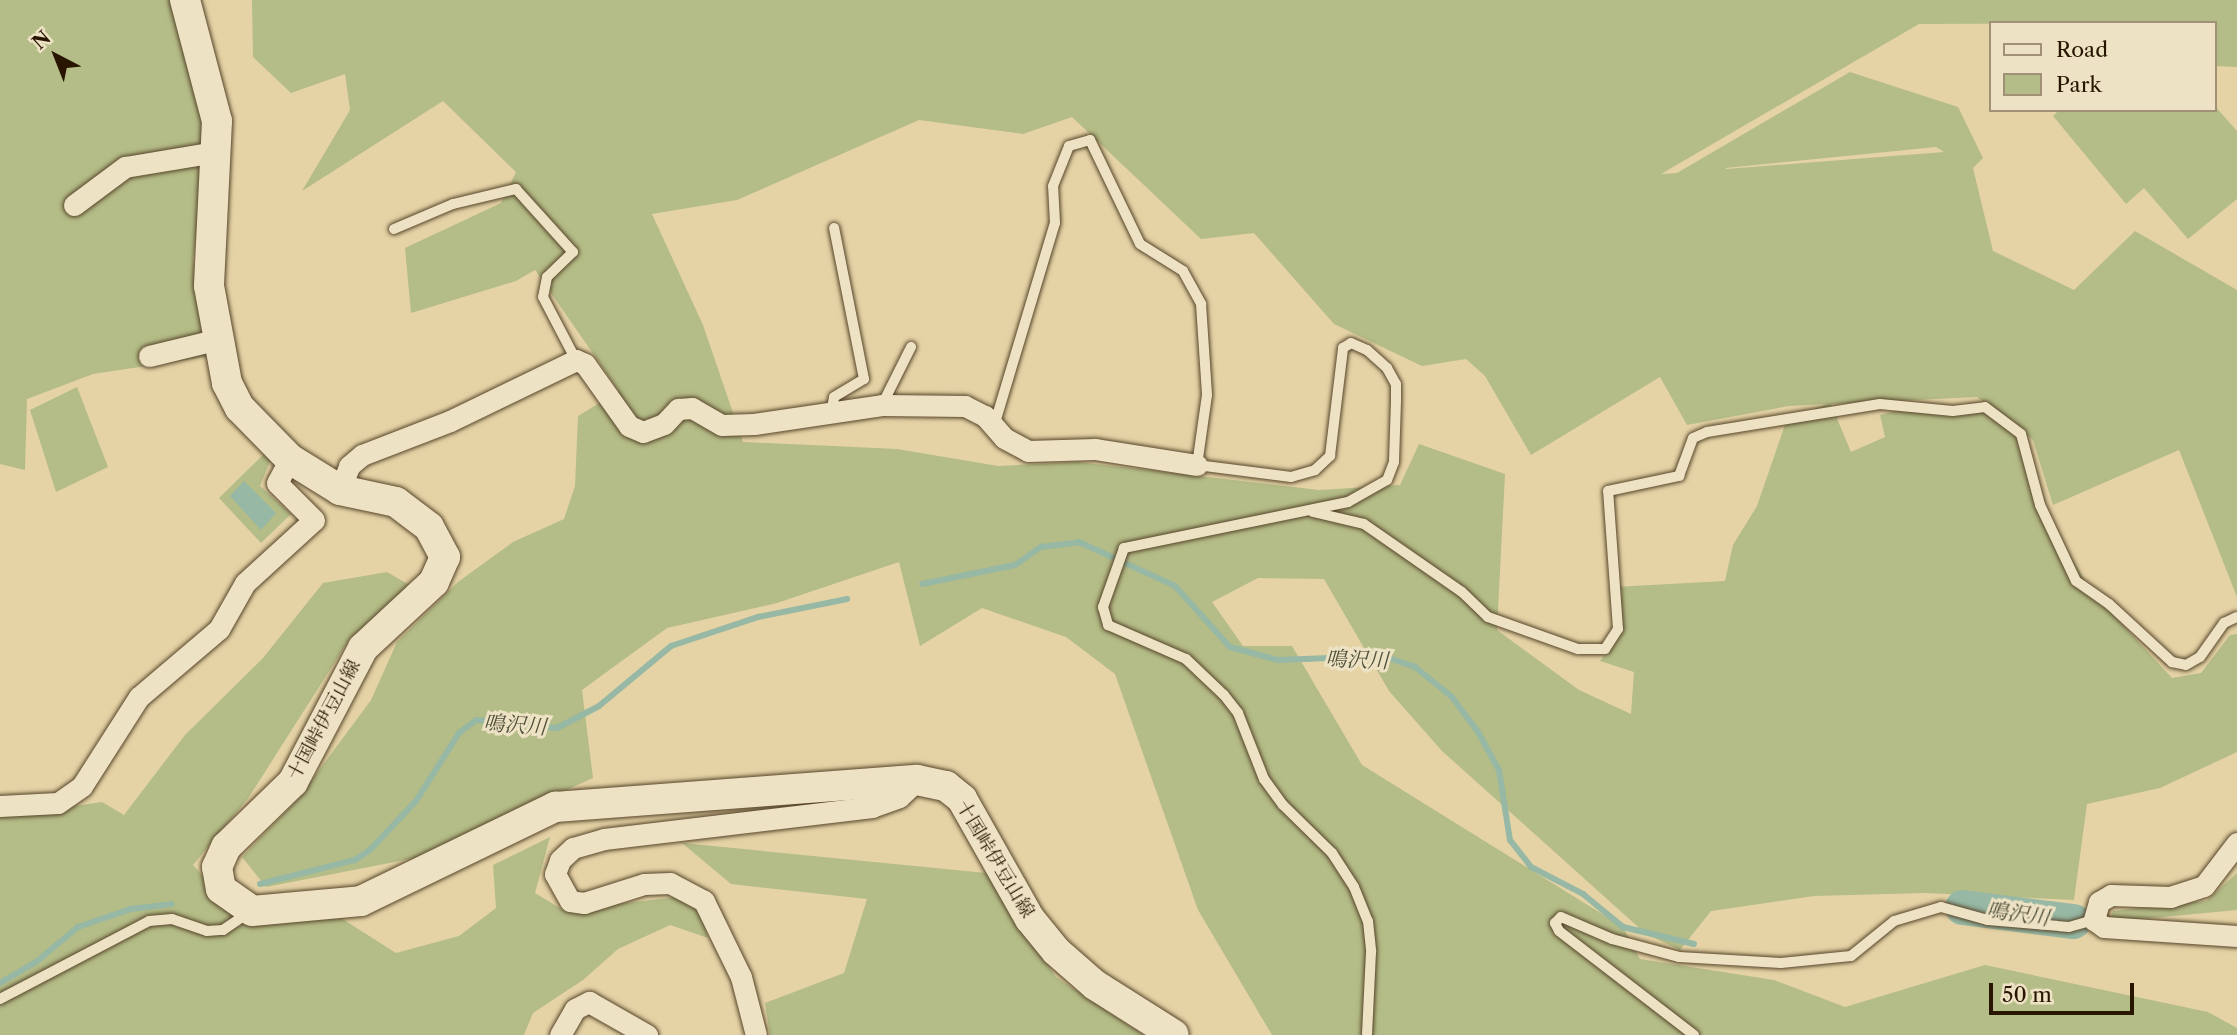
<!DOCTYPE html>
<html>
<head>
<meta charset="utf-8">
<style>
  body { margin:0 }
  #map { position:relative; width:2237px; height:1035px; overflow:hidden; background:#e5d3a6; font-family:"Libre Caslon Text","Noto Serif JP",serif }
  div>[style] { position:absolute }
  .green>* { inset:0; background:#b4bc87 }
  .water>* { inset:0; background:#96b8a4 }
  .stream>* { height:6px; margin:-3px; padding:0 3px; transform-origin:3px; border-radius:3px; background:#96b8a4 }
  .river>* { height:35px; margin:-17.5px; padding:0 17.5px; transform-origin:17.5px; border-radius:17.5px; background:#96b8a4 }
  .roads { filter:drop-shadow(0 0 2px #57452a) drop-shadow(0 0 2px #57452a) }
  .service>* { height:10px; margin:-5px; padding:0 5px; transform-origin:5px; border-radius:5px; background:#eee2c5 }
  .minor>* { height:21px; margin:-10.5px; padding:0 10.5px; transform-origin:10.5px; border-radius:10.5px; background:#eee2c5 }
  .secondary>* { height:30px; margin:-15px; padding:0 15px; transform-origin:15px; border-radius:15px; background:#eee2c5 }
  span { translate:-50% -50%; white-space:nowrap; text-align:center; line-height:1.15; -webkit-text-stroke:6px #eee2c5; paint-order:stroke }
  .street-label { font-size:19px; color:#281600 }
  .water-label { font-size:21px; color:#4e4f39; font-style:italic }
  .legend { position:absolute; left:1989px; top:21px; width:228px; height:91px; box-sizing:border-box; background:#eee2c5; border:2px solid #9f9076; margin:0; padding:9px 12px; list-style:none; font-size:21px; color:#281600 }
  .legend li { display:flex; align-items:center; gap:14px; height:35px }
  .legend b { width:35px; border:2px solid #9f9076 }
  .north { position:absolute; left:21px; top:21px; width:70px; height:70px; -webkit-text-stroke:5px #eee2c5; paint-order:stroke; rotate:318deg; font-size:19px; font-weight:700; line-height:28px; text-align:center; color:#281600 }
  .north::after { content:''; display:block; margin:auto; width:24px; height:32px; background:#281600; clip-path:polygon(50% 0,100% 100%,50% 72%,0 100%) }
  .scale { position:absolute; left:1989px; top:983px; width:145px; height:32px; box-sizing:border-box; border:4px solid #281600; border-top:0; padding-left:9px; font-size:21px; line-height:24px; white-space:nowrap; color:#281600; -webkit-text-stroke:5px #eee2c5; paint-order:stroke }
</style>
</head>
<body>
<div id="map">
  <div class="green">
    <div style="clip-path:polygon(0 0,173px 0,209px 131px,193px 260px,206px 357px,93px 374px,27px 399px,25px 470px,0 464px)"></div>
    <div style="clip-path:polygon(evenodd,252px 0,2237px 0,2237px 67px,2214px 66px,2214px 23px,1919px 24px,1661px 174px,1677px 173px,1850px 72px,1958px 107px,1983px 158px,1973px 168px,1993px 251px,2074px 290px,2135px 231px,2237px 290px,2237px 597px,2179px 450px,2053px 505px,2033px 440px,1977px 397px,1831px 404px,1851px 452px,1885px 437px,1880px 415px,1912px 407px,1985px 407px,2018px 440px,2040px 505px,2092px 592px,2172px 678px,2201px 673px,2230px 635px,2237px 634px,2237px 752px,2160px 788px,2087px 804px,2074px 900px,1925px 893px,1814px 896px,1711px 911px,1680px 950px,1646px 934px,1442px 751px,1389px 691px,1324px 579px,1258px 578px,1212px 602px,1243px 646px,1292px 646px,1362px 765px,1623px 927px,1640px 959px,1774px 980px,1845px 1007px,1985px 965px,2208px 1012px,2237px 1028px,2237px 1035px,1272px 1035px,1198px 910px,1115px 674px,1066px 637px,982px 608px,920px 646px,899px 562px,777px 603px,667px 628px,582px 690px,593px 778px,415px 858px,266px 887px,242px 857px,297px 800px,371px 700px,397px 642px,458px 582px,513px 542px,564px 519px,575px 486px,578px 416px,619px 391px,535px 270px,516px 281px,411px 313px,405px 248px,501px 203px,516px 172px,443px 101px,302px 191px,350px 110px,345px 74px,291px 93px,253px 57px,252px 0,1072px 117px,1201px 239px,1254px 233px,1334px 324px,1422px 366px,1466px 359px,1485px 376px,1531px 455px,1660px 377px,1687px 425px,1789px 406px,1827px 404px,1787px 419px,1757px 506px,1733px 545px,1725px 581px,1614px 587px,1621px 633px,1600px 661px,1634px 672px,1631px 714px,1579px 690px,1497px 630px,1505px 474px,1419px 444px,1400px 485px,1319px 490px,1078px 462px,998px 466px,897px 449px,743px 442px,703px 325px,652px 214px,737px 200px,919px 120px,1023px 134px,1072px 117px,252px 0,1936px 147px,1944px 152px,1726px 169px,1726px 168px,1936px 147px)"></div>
    <div style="clip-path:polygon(2214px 105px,2237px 131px,2237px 199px,2188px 239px,2144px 188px,2126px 204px,2053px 116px,2059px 110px,2214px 110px)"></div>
    <div style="clip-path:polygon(77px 387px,108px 467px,56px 492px,30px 410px)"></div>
    <div style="clip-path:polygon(265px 453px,271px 459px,260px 486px,291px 514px,261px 543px,219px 498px)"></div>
    <div style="clip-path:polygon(387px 572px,411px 586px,349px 640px,249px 797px,193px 865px,221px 897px,257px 924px,341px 918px,396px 953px,459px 936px,496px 908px,493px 865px,550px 837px,535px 893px,563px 910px,696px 895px,708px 938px,670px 925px,618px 949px,583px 980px,533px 1013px,524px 1035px,0 1035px,0 817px,102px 802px,124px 815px,185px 735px,263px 658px,323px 583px)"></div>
    <div style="clip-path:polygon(682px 843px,986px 873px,1056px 977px,1143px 1035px,770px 1035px,765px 1003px,844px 973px,867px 899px,731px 884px)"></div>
    <div style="clip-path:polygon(2237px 873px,2237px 910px,2110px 922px,2113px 911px,2206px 901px)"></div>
  </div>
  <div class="water">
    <div style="clip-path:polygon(244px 481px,276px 513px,261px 530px,230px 496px)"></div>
  </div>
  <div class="stream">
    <div style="left:922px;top:584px;width:95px;rotate:-11.5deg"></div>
    <div style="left:1015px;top:565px;width:32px;rotate:-35deg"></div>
    <div style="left:1041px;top:547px;width:38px;rotate:-7deg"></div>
    <div style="left:1079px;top:542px;width:106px;rotate:24.6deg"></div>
    <div style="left:1175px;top:586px;width:82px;rotate:48deg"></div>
    <div style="left:1230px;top:647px;width:50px;rotate:15.2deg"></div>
    <div style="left:1278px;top:660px;width:104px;rotate:-2.2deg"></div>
    <div style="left:1382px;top:656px;width:35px;rotate:18deg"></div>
    <div style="left:1415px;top:667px;width:48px;rotate:39deg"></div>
    <div style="left:1452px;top:697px;width:44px;rotate:53.4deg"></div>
    <div style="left:1478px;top:732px;width:43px;rotate:61.1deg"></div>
    <div style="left:1499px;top:770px;width:71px;rotate:81.1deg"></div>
    <div style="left:1510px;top:840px;width:34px;rotate:52deg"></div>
    <div style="left:1531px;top:867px;width:59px;rotate:27.4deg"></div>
    <div style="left:1583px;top:894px;width:52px;rotate:39.5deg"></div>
    <div style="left:1623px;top:927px;width:73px;rotate:13.5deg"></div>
    <div style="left:260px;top:884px;width:98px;rotate:-14.2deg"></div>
    <div style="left:355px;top:860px;width:18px;rotate:-34deg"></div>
    <div style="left:370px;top:850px;width:67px;rotate:-46.8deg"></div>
    <div style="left:416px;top:801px;width:80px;rotate:-57.7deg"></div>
    <div style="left:459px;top:733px;width:21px;rotate:-37deg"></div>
    <div style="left:476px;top:720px;width:81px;rotate:5.6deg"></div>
    <div style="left:557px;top:728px;width:47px;rotate:-27.6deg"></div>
    <div style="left:599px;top:706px;width:94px;rotate:-39.8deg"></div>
    <div style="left:671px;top:646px;width:92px;rotate:-18.4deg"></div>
    <div style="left:758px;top:617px;width:91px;rotate:-11.4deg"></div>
    <div style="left:0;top:983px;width:42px;rotate:-30.3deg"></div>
    <div style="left:36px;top:962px;width:55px;rotate:-39.8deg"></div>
    <div style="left:78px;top:927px;width:56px;rotate:-18.8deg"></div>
    <div style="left:131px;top:909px;width:41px;rotate:-7deg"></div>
  </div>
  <div class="river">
    <div style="left:1962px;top:907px;width:112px;rotate:7.2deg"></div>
  </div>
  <div class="roads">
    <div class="service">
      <div style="left:394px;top:229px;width:64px;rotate:-23deg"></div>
      <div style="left:453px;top:204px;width:65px;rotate:-13.4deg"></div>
      <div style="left:516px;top:189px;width:85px;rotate:47.9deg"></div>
      <div style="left:573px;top:252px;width:36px;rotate:136deg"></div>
      <div style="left:547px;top:277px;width:20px;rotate:101deg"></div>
      <div style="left:543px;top:297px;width:71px;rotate:62.4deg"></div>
      <div style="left:882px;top:405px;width:65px;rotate:-63.4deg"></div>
      <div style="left:831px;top:413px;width:16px;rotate:-79deg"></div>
      <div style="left:834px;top:397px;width:35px;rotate:-31deg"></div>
      <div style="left:864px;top:379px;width:154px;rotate:-101.2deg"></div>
      <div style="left:994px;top:426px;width:212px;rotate:-73.3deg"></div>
      <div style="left:1055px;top:223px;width:37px;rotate:-93deg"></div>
      <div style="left:1053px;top:186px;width:43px;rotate:-68.2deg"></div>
      <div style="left:1069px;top:146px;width:22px;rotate:-16deg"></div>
      <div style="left:1090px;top:140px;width:115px;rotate:64.3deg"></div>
      <div style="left:1140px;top:244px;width:51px;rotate:32.1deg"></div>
      <div style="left:1183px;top:271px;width:38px;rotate:61deg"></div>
      <div style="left:1201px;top:304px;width:91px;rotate:86.2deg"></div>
      <div style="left:1207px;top:395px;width:71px;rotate:98.1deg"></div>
      <div style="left:1197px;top:465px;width:95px;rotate:7.3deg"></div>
      <div style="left:1291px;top:477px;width:25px;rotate:-16deg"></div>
      <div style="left:1315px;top:470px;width:21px;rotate:-43deg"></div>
      <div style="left:1330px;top:456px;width:109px;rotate:-83.1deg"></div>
      <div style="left:1343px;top:348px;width:9px;rotate:-32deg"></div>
      <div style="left:1351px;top:343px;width:17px;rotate:24deg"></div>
      <div style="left:1367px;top:350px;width:27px;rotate:42deg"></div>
      <div style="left:1387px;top:368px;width:18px;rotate:61deg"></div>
      <div style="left:1396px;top:384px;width:17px;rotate:90deg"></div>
      <div style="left:1396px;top:401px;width:61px;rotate:91.9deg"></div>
      <div style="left:1394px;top:462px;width:19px;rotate:111deg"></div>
      <div style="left:1387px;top:480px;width:45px;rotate:150.6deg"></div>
      <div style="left:1348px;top:502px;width:229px;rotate:168.4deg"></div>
      <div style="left:1124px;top:548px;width:63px;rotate:109.6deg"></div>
      <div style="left:1103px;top:607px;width:19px;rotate:74deg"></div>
      <div style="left:1108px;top:625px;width:85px;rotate:23.6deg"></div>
      <div style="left:1186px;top:659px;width:52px;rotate:43.5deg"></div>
      <div style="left:1224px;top:695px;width:23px;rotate:52deg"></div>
      <div style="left:1238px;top:713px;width:71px;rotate:68.5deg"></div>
      <div style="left:1264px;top:779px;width:32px;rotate:54deg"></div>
      <div style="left:1283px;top:805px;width:69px;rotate:44.4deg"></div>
      <div style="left:1332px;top:853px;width:40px;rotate:57.1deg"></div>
      <div style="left:1354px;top:887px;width:37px;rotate:68deg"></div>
      <div style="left:1368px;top:921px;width:31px;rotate:84deg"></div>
      <div style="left:1371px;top:952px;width:83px;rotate:92.8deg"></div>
      <div style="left:1313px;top:512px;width:52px;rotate:13.2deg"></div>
      <div style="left:1364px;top:524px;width:119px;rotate:34.8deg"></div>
      <div style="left:1462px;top:592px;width:36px;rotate:44deg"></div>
      <div style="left:1488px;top:617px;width:96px;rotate:19.6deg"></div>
      <div style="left:1578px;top:649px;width:27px"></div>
      <div style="left:1605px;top:649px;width:24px;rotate:-57deg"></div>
      <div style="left:1618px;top:629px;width:138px;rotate:-94.1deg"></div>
      <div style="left:1608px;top:491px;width:73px;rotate:-11.9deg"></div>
      <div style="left:1679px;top:476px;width:40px;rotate:-69.8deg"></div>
      <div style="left:1693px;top:438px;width:15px;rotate:-23deg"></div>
      <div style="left:1707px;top:432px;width:175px;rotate:-9.2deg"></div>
      <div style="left:1880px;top:404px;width:73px;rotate:5.5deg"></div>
      <div style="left:1953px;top:411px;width:32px;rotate:-7deg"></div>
      <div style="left:1985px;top:407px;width:45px;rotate:36.9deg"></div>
      <div style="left:2021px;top:434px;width:73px;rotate:75deg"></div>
      <div style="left:2040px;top:505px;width:84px;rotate:64.7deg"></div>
      <div style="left:2076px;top:581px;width:40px;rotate:34.9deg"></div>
      <div style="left:2109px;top:604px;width:86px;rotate:42.6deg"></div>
      <div style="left:2172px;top:662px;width:14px;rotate:12deg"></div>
      <div style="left:2186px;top:665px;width:16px;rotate:-30deg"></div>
      <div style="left:2200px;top:657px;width:42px;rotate:-54.8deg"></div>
      <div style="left:2224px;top:623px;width:14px;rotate:-25deg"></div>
      <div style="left:0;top:999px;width:168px;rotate:-27.6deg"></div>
      <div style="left:149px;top:921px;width:23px;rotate:-5deg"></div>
      <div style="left:172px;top:919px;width:37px;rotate:19deg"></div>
      <div style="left:207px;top:931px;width:16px;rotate:-4deg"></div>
      <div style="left:223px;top:930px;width:30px;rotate:-34deg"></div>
      <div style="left:1694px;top:1035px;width:170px;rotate:-142.4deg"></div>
      <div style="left:1559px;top:931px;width:9px;rotate:-117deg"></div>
      <div style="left:1555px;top:923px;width:8px;rotate:-45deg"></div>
      <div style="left:1561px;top:917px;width:56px;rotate:23.3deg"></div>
      <div style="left:1612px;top:939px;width:69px;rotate:15deg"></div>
      <div style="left:1679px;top:957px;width:102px;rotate:3.4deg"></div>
      <div style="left:1781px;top:963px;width:70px;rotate:-5.7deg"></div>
      <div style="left:1851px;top:956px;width:55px;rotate:-39.1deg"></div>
      <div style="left:1894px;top:921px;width:49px;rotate:-16.6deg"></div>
      <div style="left:1941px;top:907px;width:49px;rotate:15.5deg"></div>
      <div style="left:1988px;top:920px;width:81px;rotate:4.9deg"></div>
      <div style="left:2069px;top:927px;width:26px;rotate:-16deg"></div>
    </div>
    <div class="minor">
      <div style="left:74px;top:205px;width:64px;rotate:-36.7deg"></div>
      <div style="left:125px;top:167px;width:92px;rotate:-9.4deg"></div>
      <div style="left:149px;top:356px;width:72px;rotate:-13.7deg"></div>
      <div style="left:340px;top:490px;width:26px;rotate:-69deg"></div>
      <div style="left:349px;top:466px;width:17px;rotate:-40deg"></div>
      <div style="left:362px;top:455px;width:94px;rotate:-21.1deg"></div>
      <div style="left:450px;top:421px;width:140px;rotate:-25.8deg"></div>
      <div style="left:576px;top:360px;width:10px;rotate:24deg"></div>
      <div style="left:585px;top:364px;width:76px;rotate:54.6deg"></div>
      <div style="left:629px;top:426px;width:15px;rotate:23deg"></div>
      <div style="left:643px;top:432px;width:22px;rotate:-21deg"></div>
      <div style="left:664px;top:424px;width:21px;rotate:-47deg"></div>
      <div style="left:678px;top:409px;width:14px;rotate:-4deg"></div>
      <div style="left:692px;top:408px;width:34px;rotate:30deg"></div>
      <div style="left:722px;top:425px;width:32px;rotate:-2deg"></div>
      <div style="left:754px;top:424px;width:129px;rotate:-8.4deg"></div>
      <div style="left:882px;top:405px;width:83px;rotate:0.7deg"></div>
      <div style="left:965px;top:406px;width:22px;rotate:27deg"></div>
      <div style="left:985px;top:416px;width:29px;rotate:49deg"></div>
      <div style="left:1004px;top:438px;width:27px;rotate:28deg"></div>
      <div style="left:1028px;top:451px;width:67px;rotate:-1.7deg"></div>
      <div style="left:1095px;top:449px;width:103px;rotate:8.9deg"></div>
      <div style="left:0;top:806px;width:58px;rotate:-3deg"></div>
      <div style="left:58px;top:803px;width:29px;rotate:-35deg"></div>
      <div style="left:82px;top:786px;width:106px;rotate:-57.4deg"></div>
      <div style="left:139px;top:697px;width:105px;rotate:-40.4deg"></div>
      <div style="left:219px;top:629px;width:53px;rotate:-60.5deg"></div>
      <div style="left:245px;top:583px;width:93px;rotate:-42.4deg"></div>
      <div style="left:314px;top:520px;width:52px;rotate:-135deg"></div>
      <div style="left:277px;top:483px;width:27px;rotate:-62deg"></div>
      <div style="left:2237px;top:843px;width:54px;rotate:127.5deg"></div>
      <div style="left:2204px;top:886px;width:35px;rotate:162deg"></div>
      <div style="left:2171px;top:897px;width:60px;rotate:-178.1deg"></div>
      <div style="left:2111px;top:895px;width:14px;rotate:150deg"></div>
      <div style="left:2099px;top:902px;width:19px;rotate:106deg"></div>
      <div style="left:2094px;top:920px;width:12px;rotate:35deg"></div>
      <div style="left:2104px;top:927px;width:133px;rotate:3.9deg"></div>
      <div style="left:560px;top:1035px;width:30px;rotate:-60deg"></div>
      <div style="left:575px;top:1009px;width:16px;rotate:-27deg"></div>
      <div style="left:589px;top:1002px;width:67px;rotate:29.6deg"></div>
      <div style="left:756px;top:1035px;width:60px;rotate:-104.5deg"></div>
      <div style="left:741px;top:977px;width:85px;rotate:-116deg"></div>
      <div style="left:704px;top:901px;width:38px;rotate:-152deg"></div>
      <div style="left:670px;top:883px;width:26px;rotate:178deg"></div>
      <div style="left:644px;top:884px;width:63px;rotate:162.4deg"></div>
      <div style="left:584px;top:903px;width:14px;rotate:-172deg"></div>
      <div style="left:570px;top:901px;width:31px;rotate:-119deg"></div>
      <div style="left:555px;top:874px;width:15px;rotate:-70deg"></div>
      <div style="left:560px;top:860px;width:18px;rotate:-43deg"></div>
      <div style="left:573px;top:848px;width:32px;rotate:-16deg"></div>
      <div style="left:604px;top:839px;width:270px;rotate:-6.8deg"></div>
      <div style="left:872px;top:807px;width:29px;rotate:-20deg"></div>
      <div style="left:899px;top:797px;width:25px;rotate:-43deg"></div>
    </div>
    <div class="secondary">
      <div style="left:185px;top:0;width:125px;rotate:75.2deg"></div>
      <div style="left:217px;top:121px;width:165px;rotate:92.8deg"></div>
      <div style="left:209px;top:286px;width:99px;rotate:79.5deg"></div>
      <div style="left:227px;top:383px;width:28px;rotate:63deg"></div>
      <div style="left:240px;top:408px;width:71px;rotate:45.6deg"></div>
      <div style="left:290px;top:459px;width:59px;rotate:31.8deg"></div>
      <div style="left:340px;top:490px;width:57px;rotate:12.1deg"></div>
      <div style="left:396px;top:502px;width:41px;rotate:37.1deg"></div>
      <div style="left:429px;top:527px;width:34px;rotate:62deg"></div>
      <div style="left:445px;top:557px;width:27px;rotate:114deg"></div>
      <div style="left:434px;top:582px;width:97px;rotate:137.1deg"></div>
      <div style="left:363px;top:648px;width:151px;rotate:117.6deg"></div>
      <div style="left:293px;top:782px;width:93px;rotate:135.9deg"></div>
      <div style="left:226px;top:847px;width:22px;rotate:114deg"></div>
      <div style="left:217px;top:867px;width:22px;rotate:80deg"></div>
      <div style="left:221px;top:889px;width:38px;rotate:35deg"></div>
      <div style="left:252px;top:911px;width:109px;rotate:-5.2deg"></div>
      <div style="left:361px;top:901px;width:216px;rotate:-25.9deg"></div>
      <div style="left:555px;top:807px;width:363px;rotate:-4.3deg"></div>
      <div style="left:917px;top:780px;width:30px;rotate:12deg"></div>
      <div style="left:946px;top:786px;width:21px;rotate:39deg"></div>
      <div style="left:962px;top:799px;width:138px;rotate:60.5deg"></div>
      <div style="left:1030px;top:919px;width:41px;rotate:50.9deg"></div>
      <div style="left:1056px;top:951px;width:52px;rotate:41.1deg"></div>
      <div style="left:1095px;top:985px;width:93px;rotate:32.3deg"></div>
    </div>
  </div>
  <div class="street-label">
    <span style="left:324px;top:720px;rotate:-62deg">十国峠伊豆山線</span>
    <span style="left:995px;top:859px;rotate:59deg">十国峠伊豆山線</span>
  </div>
  <div class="water-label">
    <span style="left:1357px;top:660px;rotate:2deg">鳴沢川</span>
    <span style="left:515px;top:725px;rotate:4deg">鳴沢川</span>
    <span style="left:2018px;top:914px;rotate:8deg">鳴沢川</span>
  </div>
  <ul class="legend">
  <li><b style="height:9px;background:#eee2c5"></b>Road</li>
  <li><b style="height:19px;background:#b4bc87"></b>Park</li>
  </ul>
  <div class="north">N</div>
  <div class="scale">50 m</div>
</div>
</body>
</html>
